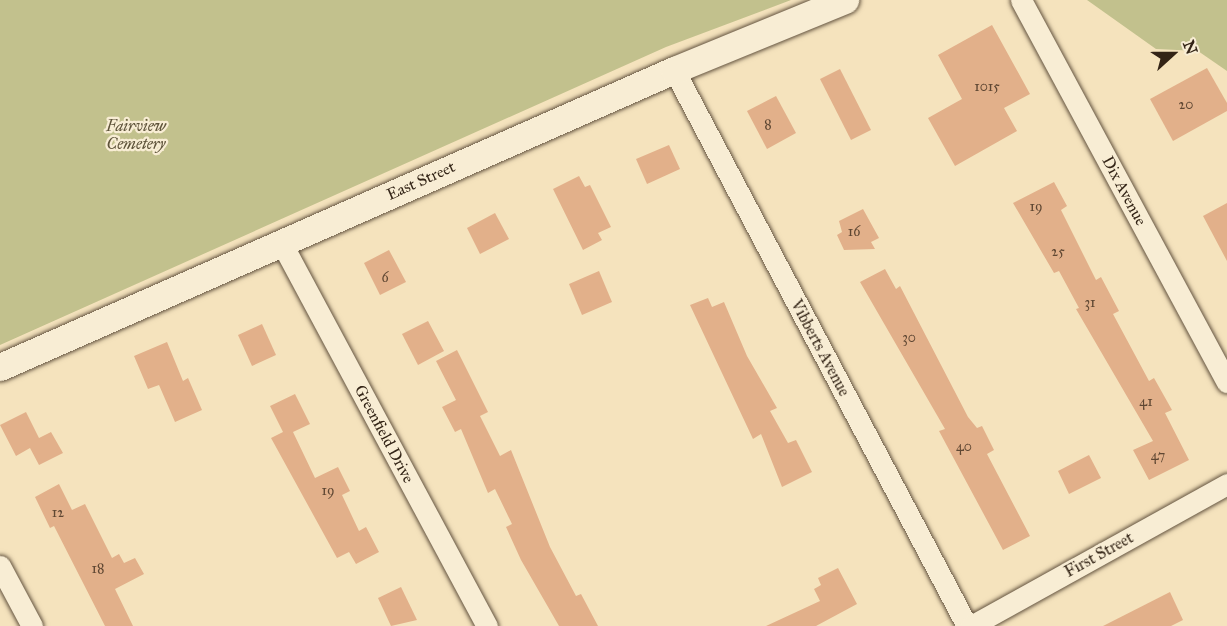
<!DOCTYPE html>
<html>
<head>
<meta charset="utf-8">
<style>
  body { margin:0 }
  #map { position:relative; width:1227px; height:626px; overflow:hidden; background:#f5e3bd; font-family:"IM FELL Great Primer",serif }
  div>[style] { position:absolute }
  .green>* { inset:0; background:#c2c18d }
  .building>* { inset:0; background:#e2b08a }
  .roads { filter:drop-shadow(0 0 2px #645440) drop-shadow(0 0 2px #645440) }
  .minor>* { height:21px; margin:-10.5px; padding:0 10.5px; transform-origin:10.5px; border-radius:10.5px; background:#f8edd4 }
  .tertiary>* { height:27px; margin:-13.5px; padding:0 13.5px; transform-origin:13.5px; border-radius:13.5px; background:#f8edd4 }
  span { translate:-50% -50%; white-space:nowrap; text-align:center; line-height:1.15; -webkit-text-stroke:4.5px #f8edd4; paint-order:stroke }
  .number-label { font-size:14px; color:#5f4733 }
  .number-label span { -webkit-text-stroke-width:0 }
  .park-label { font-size:16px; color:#5e533a; font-style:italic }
  .street-label { font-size:16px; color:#332416 }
  .north { position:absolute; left:1143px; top:24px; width:60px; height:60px; -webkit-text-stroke:4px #f8edd4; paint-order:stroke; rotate:69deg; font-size:16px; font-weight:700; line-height:24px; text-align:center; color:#332416 }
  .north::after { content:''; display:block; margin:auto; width:21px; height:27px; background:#332416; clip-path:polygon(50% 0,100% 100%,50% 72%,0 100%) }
</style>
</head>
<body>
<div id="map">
  <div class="green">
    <div style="clip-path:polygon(0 0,791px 0,666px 47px,0 345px)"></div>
    <div style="clip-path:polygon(1087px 0,1227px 0,1227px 71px,1198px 51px,1156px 49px)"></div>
  </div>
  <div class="building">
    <div style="clip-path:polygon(992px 25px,1030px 94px,1004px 108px,1017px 131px,955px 166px,928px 118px,962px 99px,938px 55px)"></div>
    <div style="clip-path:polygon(1207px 68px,1227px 103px,1227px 111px,1173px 141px,1150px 99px)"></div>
    <div style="clip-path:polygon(840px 69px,871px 130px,851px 140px,820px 79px)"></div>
    <div style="clip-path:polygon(776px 96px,796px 133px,767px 149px,747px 111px)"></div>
    <div style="clip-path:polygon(669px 145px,680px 169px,647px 184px,636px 159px)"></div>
    <div style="clip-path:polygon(579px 176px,585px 187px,590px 185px,611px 227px,598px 233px,602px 240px,583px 250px,553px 189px)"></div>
    <div style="clip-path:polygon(1054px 182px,1067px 206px,1061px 210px,1096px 280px,1101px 277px,1119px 311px,1113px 314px,1149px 381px,1154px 378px,1172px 410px,1165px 413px,1189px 460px,1149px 480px,1133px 450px,1153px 441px,1076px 309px,1079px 308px,1059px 271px,1054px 273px,1013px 203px)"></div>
    <div style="clip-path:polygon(1227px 203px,1227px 261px,1203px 216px)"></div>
    <div style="clip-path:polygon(863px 209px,879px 238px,871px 242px,875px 249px,844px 250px,837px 235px,842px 232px,839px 221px)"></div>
    <div style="clip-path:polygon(495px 213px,509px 239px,480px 254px,467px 228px)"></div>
    <div style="clip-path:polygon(389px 250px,406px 282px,380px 295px,364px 263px)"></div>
    <div style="clip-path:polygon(885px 269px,896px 289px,900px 286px,968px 417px,977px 428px,982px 426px,994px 450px,987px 454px,1030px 536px,1003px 550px,939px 431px,945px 429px,860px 282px)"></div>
    <div style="clip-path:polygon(599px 271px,612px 302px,582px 315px,569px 284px)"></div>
    <div style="clip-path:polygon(708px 298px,712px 307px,724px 302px,747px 356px,777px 408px,770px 411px,788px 443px,796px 440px,812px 472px,782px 487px,761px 434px,753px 439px,690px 305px)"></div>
    <div style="clip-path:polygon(428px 321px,444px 351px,418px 365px,402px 334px)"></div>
    <div style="clip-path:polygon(262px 324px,276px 355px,252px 366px,238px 335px)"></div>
    <div style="clip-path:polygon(167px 342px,183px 381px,188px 378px,202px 410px,175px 422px,159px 385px,148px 389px,134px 356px)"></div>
    <div style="clip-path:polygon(457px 350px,488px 412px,480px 416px,500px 456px,511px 450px,550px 547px,576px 596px,581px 594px,598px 626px,559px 626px,521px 560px,506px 527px,512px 524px,495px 489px,488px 493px,461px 429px,455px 432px,442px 407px,456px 400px,436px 361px)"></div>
    <div style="clip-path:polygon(295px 394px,310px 424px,293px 432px,315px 478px,338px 467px,350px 491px,342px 495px,359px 531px,366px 527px,379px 552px,356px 564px,349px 552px,337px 558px,271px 438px,283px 432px,270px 406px)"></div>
    <div style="clip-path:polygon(26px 412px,39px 438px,51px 432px,63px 453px,39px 465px,30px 448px,16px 456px,0 425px)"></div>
    <div style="clip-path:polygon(1089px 455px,1101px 478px,1069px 494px,1058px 471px)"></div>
    <div style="clip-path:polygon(59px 484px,72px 510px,85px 504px,112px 558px,119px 554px,124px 563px,135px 558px,144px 574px,115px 589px,133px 626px,105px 626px,54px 526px,50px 528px,35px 497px)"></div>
    <div style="clip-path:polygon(838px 568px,857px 604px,816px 626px,766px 626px,820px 601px,814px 589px,821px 585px,818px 578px)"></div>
    <div style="clip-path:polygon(401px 587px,417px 620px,391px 626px,378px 598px)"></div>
    <div style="clip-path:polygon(1170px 592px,1183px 620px,1171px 626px,1103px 626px)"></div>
  </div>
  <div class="roads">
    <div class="minor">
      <div style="left:1021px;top:0;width:434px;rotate:61.7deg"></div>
      <div style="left:674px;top:70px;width:628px;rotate:62.21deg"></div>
      <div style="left:281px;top:242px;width:436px;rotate:61.8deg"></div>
      <div style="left:0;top:566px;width:68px;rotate:61.9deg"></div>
      <div style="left:971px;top:626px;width:293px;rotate:-29deg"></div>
    </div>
    <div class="tertiary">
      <div style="left:0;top:367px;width:737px;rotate:-23.78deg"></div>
      <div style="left:674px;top:70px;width:185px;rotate:-22.3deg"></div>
    </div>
  </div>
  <div class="number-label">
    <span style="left:987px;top:87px">1015</span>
    <span style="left:1186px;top:105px">20</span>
    <span style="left:768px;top:125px">8</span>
    <span style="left:1036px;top:207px">19</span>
    <span style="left:854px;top:232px">16</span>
    <span style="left:1058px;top:252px">25</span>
    <span style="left:385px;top:278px">6</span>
    <span style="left:1090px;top:303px">31</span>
    <span style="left:909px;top:338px">30</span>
    <span style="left:1146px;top:402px">41</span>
    <span style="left:964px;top:447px">40</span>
    <span style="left:1158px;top:456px">47</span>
    <span style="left:328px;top:491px">19</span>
    <span style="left:58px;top:513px">12</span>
    <span style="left:98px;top:569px">18</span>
  </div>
  <div class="park-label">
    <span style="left:136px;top:135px">Fairview<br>Cemetery</span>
  </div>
  <div class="street-label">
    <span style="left:421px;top:181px;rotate:-24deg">East Street</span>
    <span style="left:1124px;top:191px;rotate:62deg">Dix Avenue</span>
    <span style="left:820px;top:348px;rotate:62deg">Vibberts Avenue</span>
    <span style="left:384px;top:434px;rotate:62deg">Greenfield Drive</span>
    <span style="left:1099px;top:555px;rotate:-29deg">First Street</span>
  </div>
  <div class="north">N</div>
</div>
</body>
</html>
